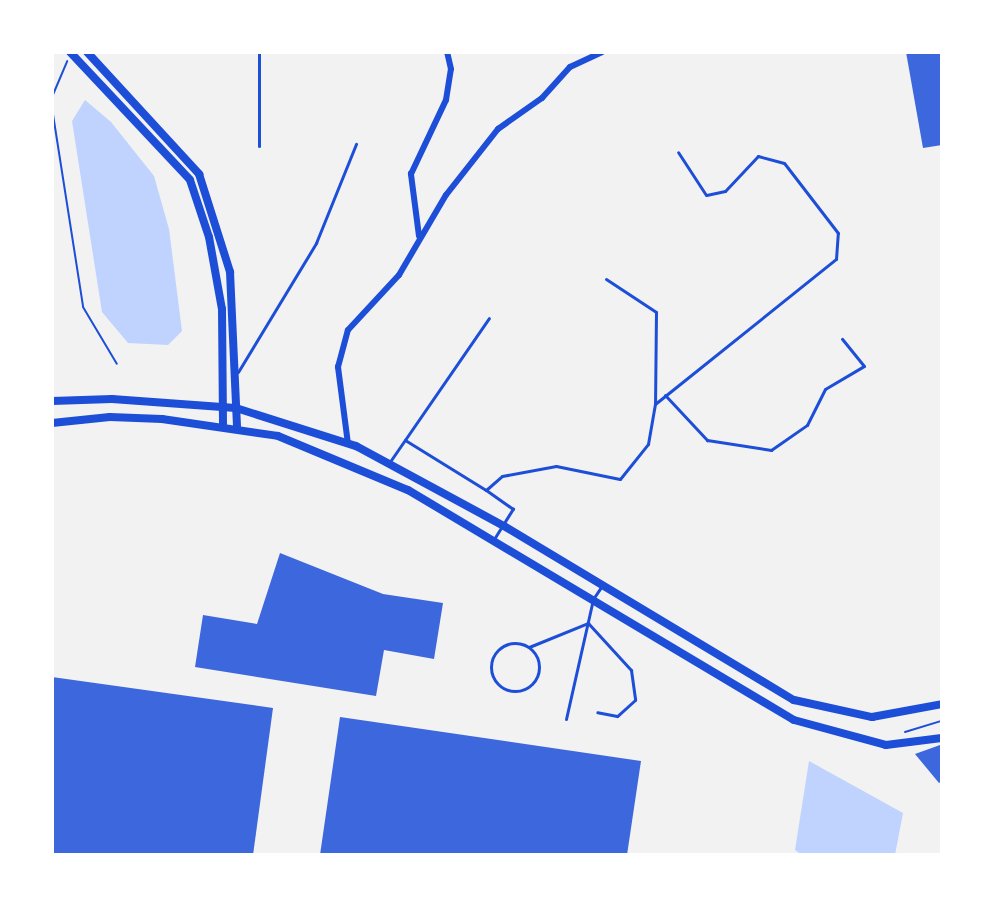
<!DOCTYPE html>
<html>
<head>
<meta charset="utf-8">
<style>
  body { margin:0 }
  #map { position:relative; width:994px; height:907px; overflow:hidden; background:#f2f2f2; font-family:"Titillium Web",sans-serif }
  div>[style] { position:absolute }
  .water>* { inset:0; background:#bfd3fe }
  .building>* { inset:0; background:#3d67dc }
  .path>* { height:2px; margin:-1px; padding:0 1px; transform-origin:1px; border-radius:1px; background:#1d4ed8 }
  .service>* { height:3px; margin:-1.5px; padding:0 1.5px; transform-origin:1.5px; border-radius:1.5px; background:#1d4ed8 }
  .service>.ring { margin:-1.5px; padding:0; box-sizing:content-box; background:none; border:3px solid #1d4ed8; border-radius:50% }
  .minor>* { height:6px; margin:-3px; padding:0 3px; transform-origin:3px; border-radius:3px; background:#1d4ed8 }
  .tertiary>* { height:8px; margin:-4px; padding:0 4px; transform-origin:4px; border-radius:4px; background:#1d4ed8 }
  span { translate:-50% -50%; white-space:nowrap; text-align:center; line-height:1.15; -webkit-text-stroke:6px #fff; paint-order:stroke }
  .frame { position:absolute; inset:0; border:54px solid #fff; pointer-events:none }
</style>
</head>
<body>
<div id="map">
  <div class="water">
    <div style="clip-path:polygon(85px 100px,111px 122px,154px 176px,169px 229px,182px 331px,168px 345px,128px 343px,102px 312px,72px 121px)"></div>
    <div style="clip-path:polygon(809px 761px,903px 813px,895px 855px,802px 855px,795px 850px)"></div>
  </div>
  <div class="building">
    <div style="clip-path:polygon(906px 52px,942px 52px,942px 145px,923px 148px)"></div>
    <div style="clip-path:polygon(280px 553px,383px 594px,443px 603px,434px 659px,384px 650px,376px 696px,195px 667px,203px 615px,257px 624px)"></div>
    <div style="clip-path:polygon(52px 677px,273px 708px,253px 855px,52px 855px)"></div>
    <div style="clip-path:polygon(340px 717px,641px 761px,627px 855px,320px 855px)"></div>
    <div style="clip-path:polygon(940px 745px,942px 781px,939px 783px,915px 754px)"></div>
  </div>
  <div class="path">
    <div style="left:52px;top:97px;width:39px;rotate:-67deg"></div>
    <div style="left:52px;top:108px;width:201px;rotate:81.1deg"></div>
    <div style="left:83px;top:307px;width:66px;rotate:59.2deg"></div>
    <div style="left:905px;top:732px;width:39px;rotate:-17deg"></div>
  </div>
  <div class="service">
    <div style="left:259px;top:52px;width:94px;rotate:90deg"></div>
    <div style="left:606px;top:279px;width:60px;rotate:33.4deg"></div>
    <div style="left:656px;top:312px;width:92px;rotate:90.6deg"></div>
    <div style="left:238px;top:372px;width:151px;rotate:-58.8deg"></div>
    <div style="left:316px;top:243px;width:107px;rotate:-68deg"></div>
    <div style="left:665px;top:395px;width:62px;rotate:47deg"></div>
    <div style="left:707px;top:440px;width:65px;rotate:8.9deg"></div>
    <div style="left:771px;top:450px;width:44px;rotate:-34.8deg"></div>
    <div style="left:807px;top:425px;width:40px;rotate:-63.4deg"></div>
    <div style="left:825px;top:389px;width:45px;rotate:-30.5deg"></div>
    <div style="left:864px;top:366px;width:35px;rotate:-129deg"></div>
    <div style="left:405px;top:440px;width:95px;rotate:31.7deg"></div>
    <div style="left:389px;top:463px;width:176px;rotate:-55.4deg"></div>
    <div style="left:494px;top:539px;width:36px;rotate:-58deg"></div>
    <div style="left:513px;top:509px;width:33px;rotate:-145deg"></div>
    <div style="left:486px;top:490px;width:21px;rotate:-41deg"></div>
    <div style="left:502px;top:476px;width:55px;rotate:-10.5deg"></div>
    <div style="left:556px;top:466px;width:65px;rotate:11.5deg"></div>
    <div style="left:620px;top:479px;width:45px;rotate:-51.3deg"></div>
    <div style="left:648px;top:444px;width:41px;rotate:-80.1deg"></div>
    <div style="left:655px;top:404px;width:232px;rotate:-38.7deg"></div>
    <div style="left:836px;top:259px;width:26px;rotate:-86deg"></div>
    <div style="left:838px;top:233px;width:88px;rotate:-127.6deg"></div>
    <div style="left:784px;top:163px;width:27px;rotate:-165deg"></div>
    <div style="left:758px;top:156px;width:48px;rotate:133.3deg"></div>
    <div style="left:725px;top:191px;width:19px;rotate:168deg"></div>
    <div style="left:706px;top:195px;width:51px;rotate:-123.1deg"></div>
    <div class="ring" style="left:491px;top:643px;width:45px;height:45px"></div>
    <div style="left:529px;top:647px;width:64px;rotate:-22.1deg"></div>
    <div style="left:588px;top:623px;width:64px;rotate:47.5deg"></div>
    <div style="left:631px;top:670px;width:30px;rotate:82deg"></div>
    <div style="left:635px;top:700px;width:24px;rotate:138deg"></div>
    <div style="left:617px;top:716px;width:20px;rotate:-169deg"></div>
    <div style="left:566px;top:719px;width:123px;rotate:-77.3deg"></div>
    <div style="left:593px;top:599px;width:14px;rotate:-56deg"></div>
  </div>
  <div class="minor">
    <div style="left:419px;top:236px;width:63px;rotate:-97.4deg"></div>
    <div style="left:411px;top:174px;width:82px;rotate:-64.7deg"></div>
    <div style="left:446px;top:100px;width:31px;rotate:-81deg"></div>
    <div style="left:451px;top:69px;width:17px;rotate:-103deg"></div>
    <div style="left:348px;top:444px;width:78px;rotate:-97.4deg"></div>
    <div style="left:338px;top:367px;width:38px;rotate:-75deg"></div>
    <div style="left:348px;top:330px;width:75px;rotate:-47.2deg"></div>
    <div style="left:399px;top:275px;width:93px;rotate:-59.6deg"></div>
    <div style="left:446px;top:195px;width:84px;rotate:-51.8deg"></div>
    <div style="left:498px;top:129px;width:54px;rotate:-35.2deg"></div>
    <div style="left:542px;top:98px;width:42px;rotate:-47.9deg"></div>
    <div style="left:570px;top:67px;width:35px;rotate:-25deg"></div>
  </div>
  <div class="tertiary">
    <div style="left:70px;top:52px;width:175px;rotate:46.8deg"></div>
    <div style="left:190px;top:180px;width:60px;rotate:71.6deg"></div>
    <div style="left:209px;top:237px;width:73px;rotate:79.8deg"></div>
    <div style="left:222px;top:309px;width:115px;rotate:89.5deg"></div>
    <div style="left:87px;top:52px;width:166px;rotate:47.4deg"></div>
    <div style="left:199px;top:174px;width:103px;rotate:72.4deg"></div>
    <div style="left:230px;top:272px;width:154px;rotate:87.4deg"></div>
    <div style="left:52px;top:401px;width:60px;rotate:-1.9deg"></div>
    <div style="left:112px;top:399px;width:124px;rotate:4.2deg"></div>
    <div style="left:236px;top:408px;width:126px;rotate:17.6deg"></div>
    <div style="left:356px;top:446px;width:168px;rotate:28.4deg"></div>
    <div style="left:504px;top:526px;width:338px;rotate:31deg"></div>
    <div style="left:794px;top:700px;width:80px;rotate:12.3deg"></div>
    <div style="left:872px;top:717px;width:71px;rotate:-10.5deg"></div>
    <div style="left:52px;top:423px;width:58px;rotate:-5.9deg"></div>
    <div style="left:110px;top:417px;width:52px;rotate:2.2deg"></div>
    <div style="left:162px;top:419px;width:117px;rotate:8.3deg"></div>
    <div style="left:278px;top:436px;width:141px;rotate:22.6deg"></div>
    <div style="left:408px;top:490px;width:449px;rotate:30.8deg"></div>
    <div style="left:794px;top:720px;width:95px;rotate:15.2deg"></div>
    <div style="left:886px;top:745px;width:56px;rotate:-7.1deg"></div>
  </div>
  <div class="frame"></div>
</div>
</body>
</html>
